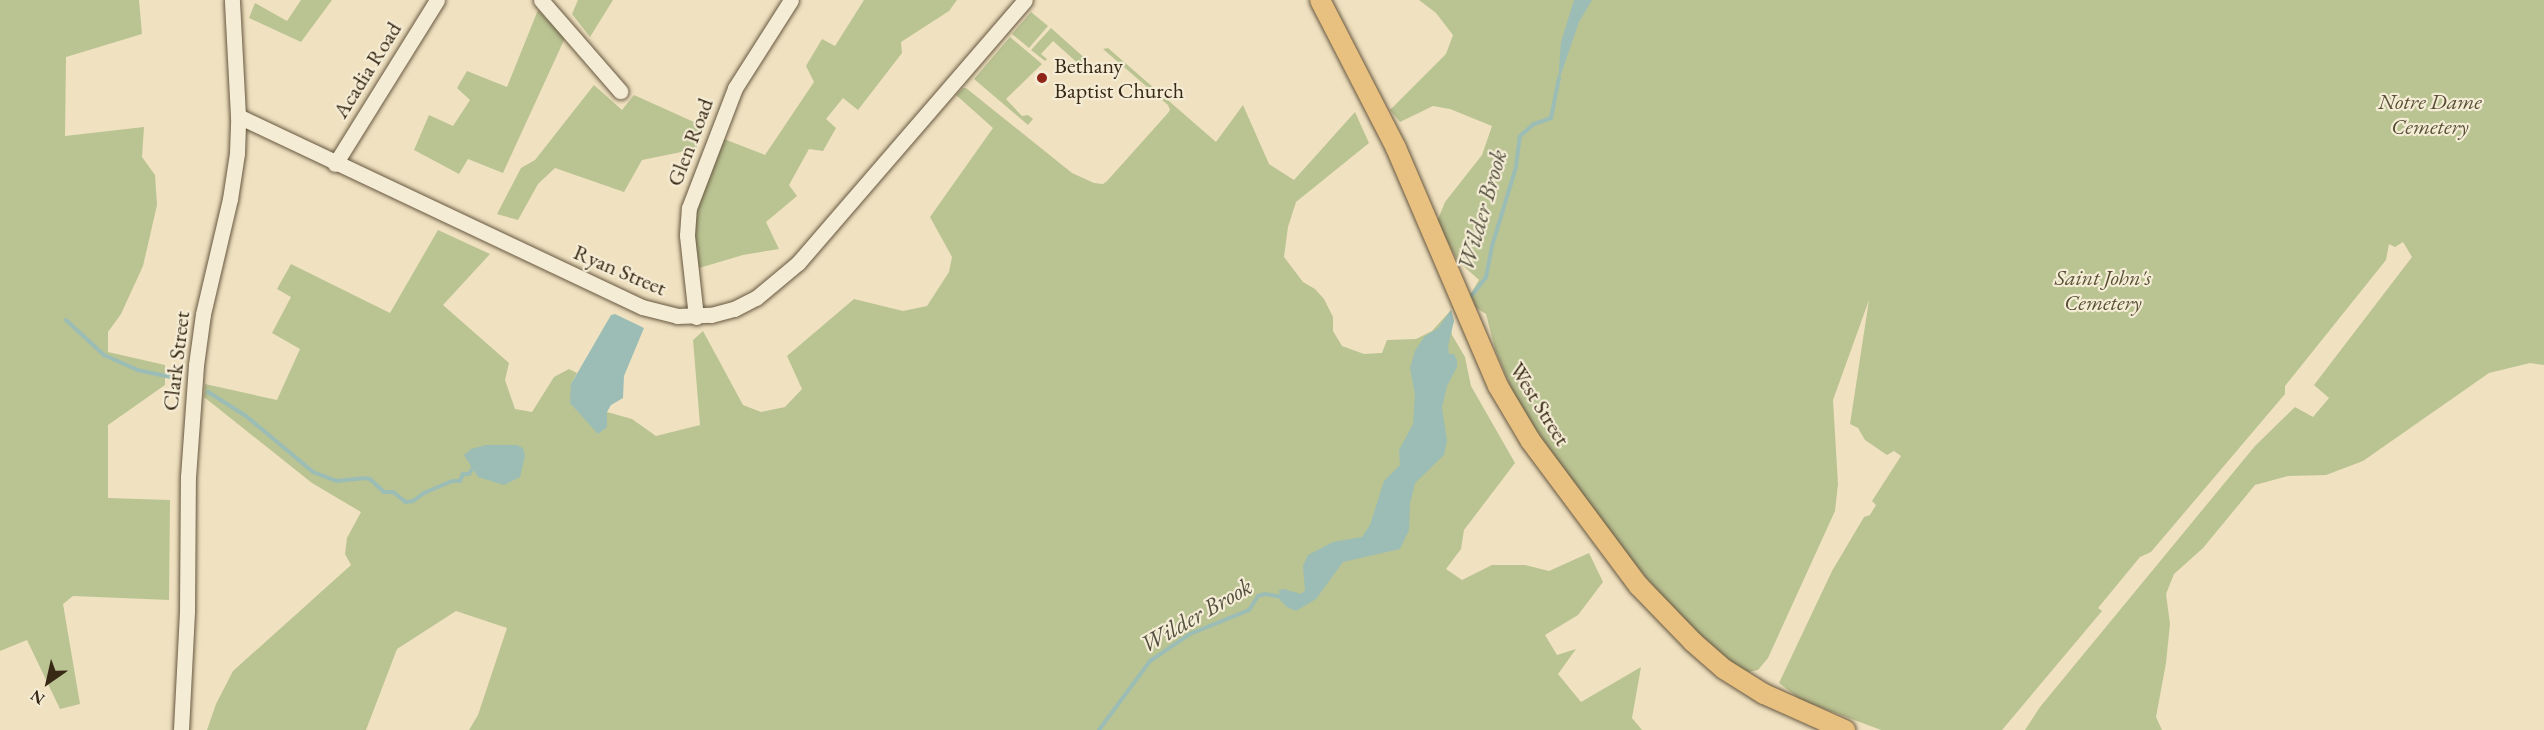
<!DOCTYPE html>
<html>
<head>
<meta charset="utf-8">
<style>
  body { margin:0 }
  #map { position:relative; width:2544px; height:730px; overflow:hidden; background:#f0e2c0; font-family:"EB Garamond",serif }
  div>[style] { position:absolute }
  .green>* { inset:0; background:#bac392 }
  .water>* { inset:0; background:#9bbdb6 }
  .stream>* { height:4px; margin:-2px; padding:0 2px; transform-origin:2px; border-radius:2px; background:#9bbdb6 }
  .roads { filter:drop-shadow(0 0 2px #665740) drop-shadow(0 0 2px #665740) }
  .minor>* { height:15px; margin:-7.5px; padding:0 7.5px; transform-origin:7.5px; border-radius:7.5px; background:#f5ecd6 }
  .major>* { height:20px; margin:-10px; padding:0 10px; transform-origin:10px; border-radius:10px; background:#e8c180 }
  .dots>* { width:16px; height:16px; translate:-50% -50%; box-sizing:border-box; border:3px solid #f5ecd6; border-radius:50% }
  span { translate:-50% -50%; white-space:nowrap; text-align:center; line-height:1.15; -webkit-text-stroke:4.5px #f5ecd6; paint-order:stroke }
  .poi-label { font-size:22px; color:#382915 }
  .left { translate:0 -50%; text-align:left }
  .street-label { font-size:22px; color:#382915 }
  .park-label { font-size:22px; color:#585034; font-style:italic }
  .water-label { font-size:24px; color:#514e3d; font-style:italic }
  .north { position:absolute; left:18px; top:652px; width:60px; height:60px; -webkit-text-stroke:4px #f5ecd6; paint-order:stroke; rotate:214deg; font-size:16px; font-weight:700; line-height:24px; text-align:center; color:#382915 }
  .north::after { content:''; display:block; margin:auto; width:21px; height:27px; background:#382915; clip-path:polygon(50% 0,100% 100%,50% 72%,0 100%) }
</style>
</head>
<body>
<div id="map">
  <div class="green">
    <div style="clip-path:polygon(0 0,139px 0,142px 34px,66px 57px,65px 136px,144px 127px,142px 157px,155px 175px,157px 205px,143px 266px,121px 314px,108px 332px,108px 352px,165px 365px,165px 385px,108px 425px,108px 498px,170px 500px,169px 600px,73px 596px,63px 604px,80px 704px,60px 709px,27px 640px,0 651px)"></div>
    <div style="clip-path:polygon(301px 0,332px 0,301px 42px,249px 18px,255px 3px,287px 21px)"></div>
    <div style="clip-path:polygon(578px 0,613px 0,590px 37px,572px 14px)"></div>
    <div style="clip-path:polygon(864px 0,957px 0,949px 11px,901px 42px,902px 53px,858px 110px,843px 98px,826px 119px,836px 128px,823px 151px,809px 149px,789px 185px,797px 196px,766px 222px,779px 249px,743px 255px,699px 268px,693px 234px,698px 205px,724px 139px,765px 155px,814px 82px,806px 66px,822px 39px,835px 46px)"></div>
    <div style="clip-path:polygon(1419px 0,2544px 0,2544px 365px,2530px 363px,2489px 373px,2363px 461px,2326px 475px,2288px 476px,2255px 485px,2203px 548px,2174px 574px,2166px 594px,2170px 624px,2166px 663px,2156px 717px,2162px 730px,2025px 730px,2040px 707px,2255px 446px,2295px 407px,2313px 417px,2329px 398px,2314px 385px,2412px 257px,2403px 242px,2395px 247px,2389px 244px,2386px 260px,2285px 386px,2285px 394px,2151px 552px,2140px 557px,2098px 608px,2102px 611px,2002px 730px,1881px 730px,1801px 700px,1779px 683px,1832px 571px,1864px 517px,1870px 515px,1876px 505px,1872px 501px,1901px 456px,1894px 451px,1887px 455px,1865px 440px,1858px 428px,1850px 424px,1869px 300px,1833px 400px,1838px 484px,1835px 511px,1768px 658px,1758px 670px,1749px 672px,1734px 666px,1690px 628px,1636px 566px,1568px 476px,1517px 402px,1495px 349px,1486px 314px,1475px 307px,1470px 295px,1479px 280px,1458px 261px,1437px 222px,1445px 202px,1482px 155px,1492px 126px,1450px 109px,1433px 106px,1400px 122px,1390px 110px,1446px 54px,1453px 35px,1436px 13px)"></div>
    <div style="clip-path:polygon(538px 10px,565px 38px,503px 173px,468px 159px,459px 174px,414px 150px,429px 115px,453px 126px,470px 100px,457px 88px,467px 71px,507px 87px)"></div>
    <div style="clip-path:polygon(1031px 12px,1048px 26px,1029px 48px,1012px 34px)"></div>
    <div style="clip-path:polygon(1051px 28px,1088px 61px,1082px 67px,1053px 41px,1041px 54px,1047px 59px,1045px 61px,1031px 50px)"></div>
    <div style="clip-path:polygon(1010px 37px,1042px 64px,1006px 99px,1022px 116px,1028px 115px,1033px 119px,1028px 125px,974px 79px)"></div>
    <div style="clip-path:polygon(1108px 48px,1216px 142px,1243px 105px,1269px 164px,1294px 180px,1355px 112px,1369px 143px,1296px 202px,1288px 227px,1284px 257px,1303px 282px,1315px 289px,1324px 299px,1333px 317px,1333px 331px,1342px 346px,1364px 354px,1382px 353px,1387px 340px,1416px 339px,1432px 331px,1451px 310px,1454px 321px,1451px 329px,1452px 335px,1465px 357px,1471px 386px,1515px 463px,1464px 530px,1461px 549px,1446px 569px,1462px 580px,1492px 565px,1525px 565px,1549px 571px,1589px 553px,1603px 582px,1578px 615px,1545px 635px,1557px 655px,1576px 649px,1558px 674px,1581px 702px,1641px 667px,1632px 718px,1642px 730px,469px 730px,478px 715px,507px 628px,456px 611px,397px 649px,366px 730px,207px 730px,216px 704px,233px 671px,351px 565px,345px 554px,347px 538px,361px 512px,312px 483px,204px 397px,205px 384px,277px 400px,300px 349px,272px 333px,291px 297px,277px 289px,291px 264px,390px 313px,438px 230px,490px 254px,443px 305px,509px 363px,505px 380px,515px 409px,532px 412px,554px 377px,569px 369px,577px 373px,571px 384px,607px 427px,607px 412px,632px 419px,656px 436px,700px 425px,693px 340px,703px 331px,743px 405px,761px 412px,785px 407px,802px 389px,787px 356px,854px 299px,903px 311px,927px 306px,949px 272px,952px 257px,930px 217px,993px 128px,956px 95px,963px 88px,966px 88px,1072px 173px,1094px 183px,1103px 184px,1107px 181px,1168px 113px,1170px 110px,1168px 105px,1103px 49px)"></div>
    <div style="clip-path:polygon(594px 85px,622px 110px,634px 95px,705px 127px,696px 149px,642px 160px,624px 192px,555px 168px,538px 184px,518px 220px,497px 214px,521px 168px,535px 160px)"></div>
  </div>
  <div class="water">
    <div style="clip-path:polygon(1574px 0,1592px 0,1579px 22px,1558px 83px,1561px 42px)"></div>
    <div style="clip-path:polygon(1451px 310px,1454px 321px,1448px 346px,1449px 354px,1454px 354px,1457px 360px,1457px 367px,1447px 386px,1442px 408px,1447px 441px,1444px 455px,1415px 483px,1410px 504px,1409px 530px,1400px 549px,1343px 562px,1316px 599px,1296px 611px,1287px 607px,1280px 600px,1279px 590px,1284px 589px,1301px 594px,1305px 590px,1303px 566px,1308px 555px,1333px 542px,1362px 537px,1370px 525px,1384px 481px,1400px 465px,1399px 450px,1413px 424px,1415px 395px,1410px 368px,1415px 351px,1424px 337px,1438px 328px)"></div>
    <div style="clip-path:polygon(615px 314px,644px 328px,624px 376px,623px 398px,611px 405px,607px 412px,607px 427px,598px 434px,570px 403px,571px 384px,611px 315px)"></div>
    <div style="clip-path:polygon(486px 445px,517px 445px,523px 448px,525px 456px,520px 477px,504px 485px,478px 477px,464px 455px,471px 449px)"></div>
  </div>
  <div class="stream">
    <div style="left:1469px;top:299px;width:28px;rotate:-52deg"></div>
    <div style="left:1486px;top:277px;width:32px;rotate:-79deg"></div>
    <div style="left:1492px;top:246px;width:83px;rotate:-73.1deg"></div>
    <div style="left:1516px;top:167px;width:31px;rotate:-83deg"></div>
    <div style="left:1520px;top:136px;width:18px;rotate:-41deg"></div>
    <div style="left:1534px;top:124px;width:18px;rotate:-19deg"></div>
    <div style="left:1551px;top:118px;width:41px;rotate:-78.7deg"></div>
    <div style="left:66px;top:320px;width:52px;rotate:42.6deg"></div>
    <div style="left:104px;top:355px;width:36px;rotate:24deg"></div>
    <div style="left:137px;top:370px;width:44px;rotate:11.8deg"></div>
    <div style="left:208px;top:392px;width:45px;rotate:32.3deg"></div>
    <div style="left:246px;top:416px;width:87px;rotate:39.9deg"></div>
    <div style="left:313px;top:472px;width:25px;rotate:21deg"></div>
    <div style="left:336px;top:481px;width:27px;rotate:-6deg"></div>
    <div style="left:363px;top:478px;width:7px;rotate:8deg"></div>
    <div style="left:370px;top:479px;width:19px;rotate:43deg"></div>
    <div style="left:384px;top:492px;width:9px"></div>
    <div style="left:393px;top:492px;width:16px;rotate:38deg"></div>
    <div style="left:406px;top:502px;width:7px;rotate:-8deg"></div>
    <div style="left:413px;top:501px;width:14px;rotate:-36deg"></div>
    <div style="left:424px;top:493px;width:30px;rotate:-23deg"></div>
    <div style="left:452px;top:481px;width:8px"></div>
    <div style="left:460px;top:481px;width:8px;rotate:-67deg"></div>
    <div style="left:463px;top:474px;width:6px"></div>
    <div style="left:469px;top:474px;width:9px;rotate:-58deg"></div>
    <div style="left:1099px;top:730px;width:86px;rotate:-53.5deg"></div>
    <div style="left:1150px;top:661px;width:48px;rotate:-34deg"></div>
    <div style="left:1190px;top:634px;width:64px;rotate:-22.1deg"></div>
    <div style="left:1249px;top:610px;width:17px;rotate:-57deg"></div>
    <div style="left:1258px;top:596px;width:7px;rotate:-16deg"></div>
    <div style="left:1265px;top:594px;width:17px;rotate:10deg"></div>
  </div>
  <div class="roads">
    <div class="minor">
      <div style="left:541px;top:0;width:121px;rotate:49deg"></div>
      <div style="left:238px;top:116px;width:447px;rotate:25.3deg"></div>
      <div style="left:642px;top:307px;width:36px;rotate:14deg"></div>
      <div style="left:677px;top:316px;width:34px;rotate:-2deg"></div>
      <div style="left:711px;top:315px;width:24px;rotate:-15deg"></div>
      <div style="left:734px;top:309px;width:25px;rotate:-27deg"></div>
      <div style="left:756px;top:298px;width:55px;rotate:-39.8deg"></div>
      <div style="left:798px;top:263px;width:347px;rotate:-49.2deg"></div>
      <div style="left:335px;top:164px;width:193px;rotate:-58.1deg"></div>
      <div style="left:696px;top:317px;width:82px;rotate:-96.3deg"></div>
      <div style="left:687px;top:235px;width:27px;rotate:-86deg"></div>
      <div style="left:689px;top:208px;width:129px;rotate:-69deg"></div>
      <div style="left:735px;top:88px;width:104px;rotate:-57.5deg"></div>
      <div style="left:181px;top:730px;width:119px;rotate:-87.1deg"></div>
      <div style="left:187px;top:611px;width:134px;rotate:-89.6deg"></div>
      <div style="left:188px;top:477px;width:112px;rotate:-85.9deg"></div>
      <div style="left:196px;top:365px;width:51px;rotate:-82.2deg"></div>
      <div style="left:203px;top:314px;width:118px;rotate:-76.8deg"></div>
      <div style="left:230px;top:199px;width:47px;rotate:-81.3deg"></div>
      <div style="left:237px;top:153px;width:37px;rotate:-88deg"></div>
      <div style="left:238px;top:116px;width:116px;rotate:-93deg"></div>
    </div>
    <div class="major">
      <div style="left:1320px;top:0;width:166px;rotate:62.8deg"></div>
      <div style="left:1396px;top:148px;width:259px;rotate:66.8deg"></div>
      <div style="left:1498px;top:386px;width:63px;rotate:59.3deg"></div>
      <div style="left:1530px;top:440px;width:182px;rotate:53.3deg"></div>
      <div style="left:1639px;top:586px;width:78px;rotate:46deg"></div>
      <div style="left:1693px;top:642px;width:41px;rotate:41.1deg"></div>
      <div style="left:1724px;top:669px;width:47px;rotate:32deg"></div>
      <div style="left:1764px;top:694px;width:89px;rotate:24deg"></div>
    </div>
  </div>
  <div class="dots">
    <div style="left:1042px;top:78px;background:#8f2418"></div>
  </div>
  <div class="poi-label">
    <span class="left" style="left:1054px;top:78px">Bethany<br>Baptist Church</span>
  </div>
  <div class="street-label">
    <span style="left:367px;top:70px;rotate:-58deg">Acadia Road</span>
    <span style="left:690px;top:142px;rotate:-69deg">Glen Road</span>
    <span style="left:620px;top:270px;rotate:23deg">Ryan Street</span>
    <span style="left:176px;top:361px;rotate:-83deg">Clark Street</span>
    <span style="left:1540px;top:404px;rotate:58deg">West Street</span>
  </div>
  <div class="park-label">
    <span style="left:2430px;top:114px">Notre Dame<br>Cemetery</span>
    <span style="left:2103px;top:290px">Saint John's<br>Cemetery</span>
  </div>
  <div class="water-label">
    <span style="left:1482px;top:210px;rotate:-74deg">Wilder Brook</span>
    <span style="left:1196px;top:615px;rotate:-30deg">Wilder Brook</span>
  </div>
  <div class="north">N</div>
</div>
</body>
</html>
